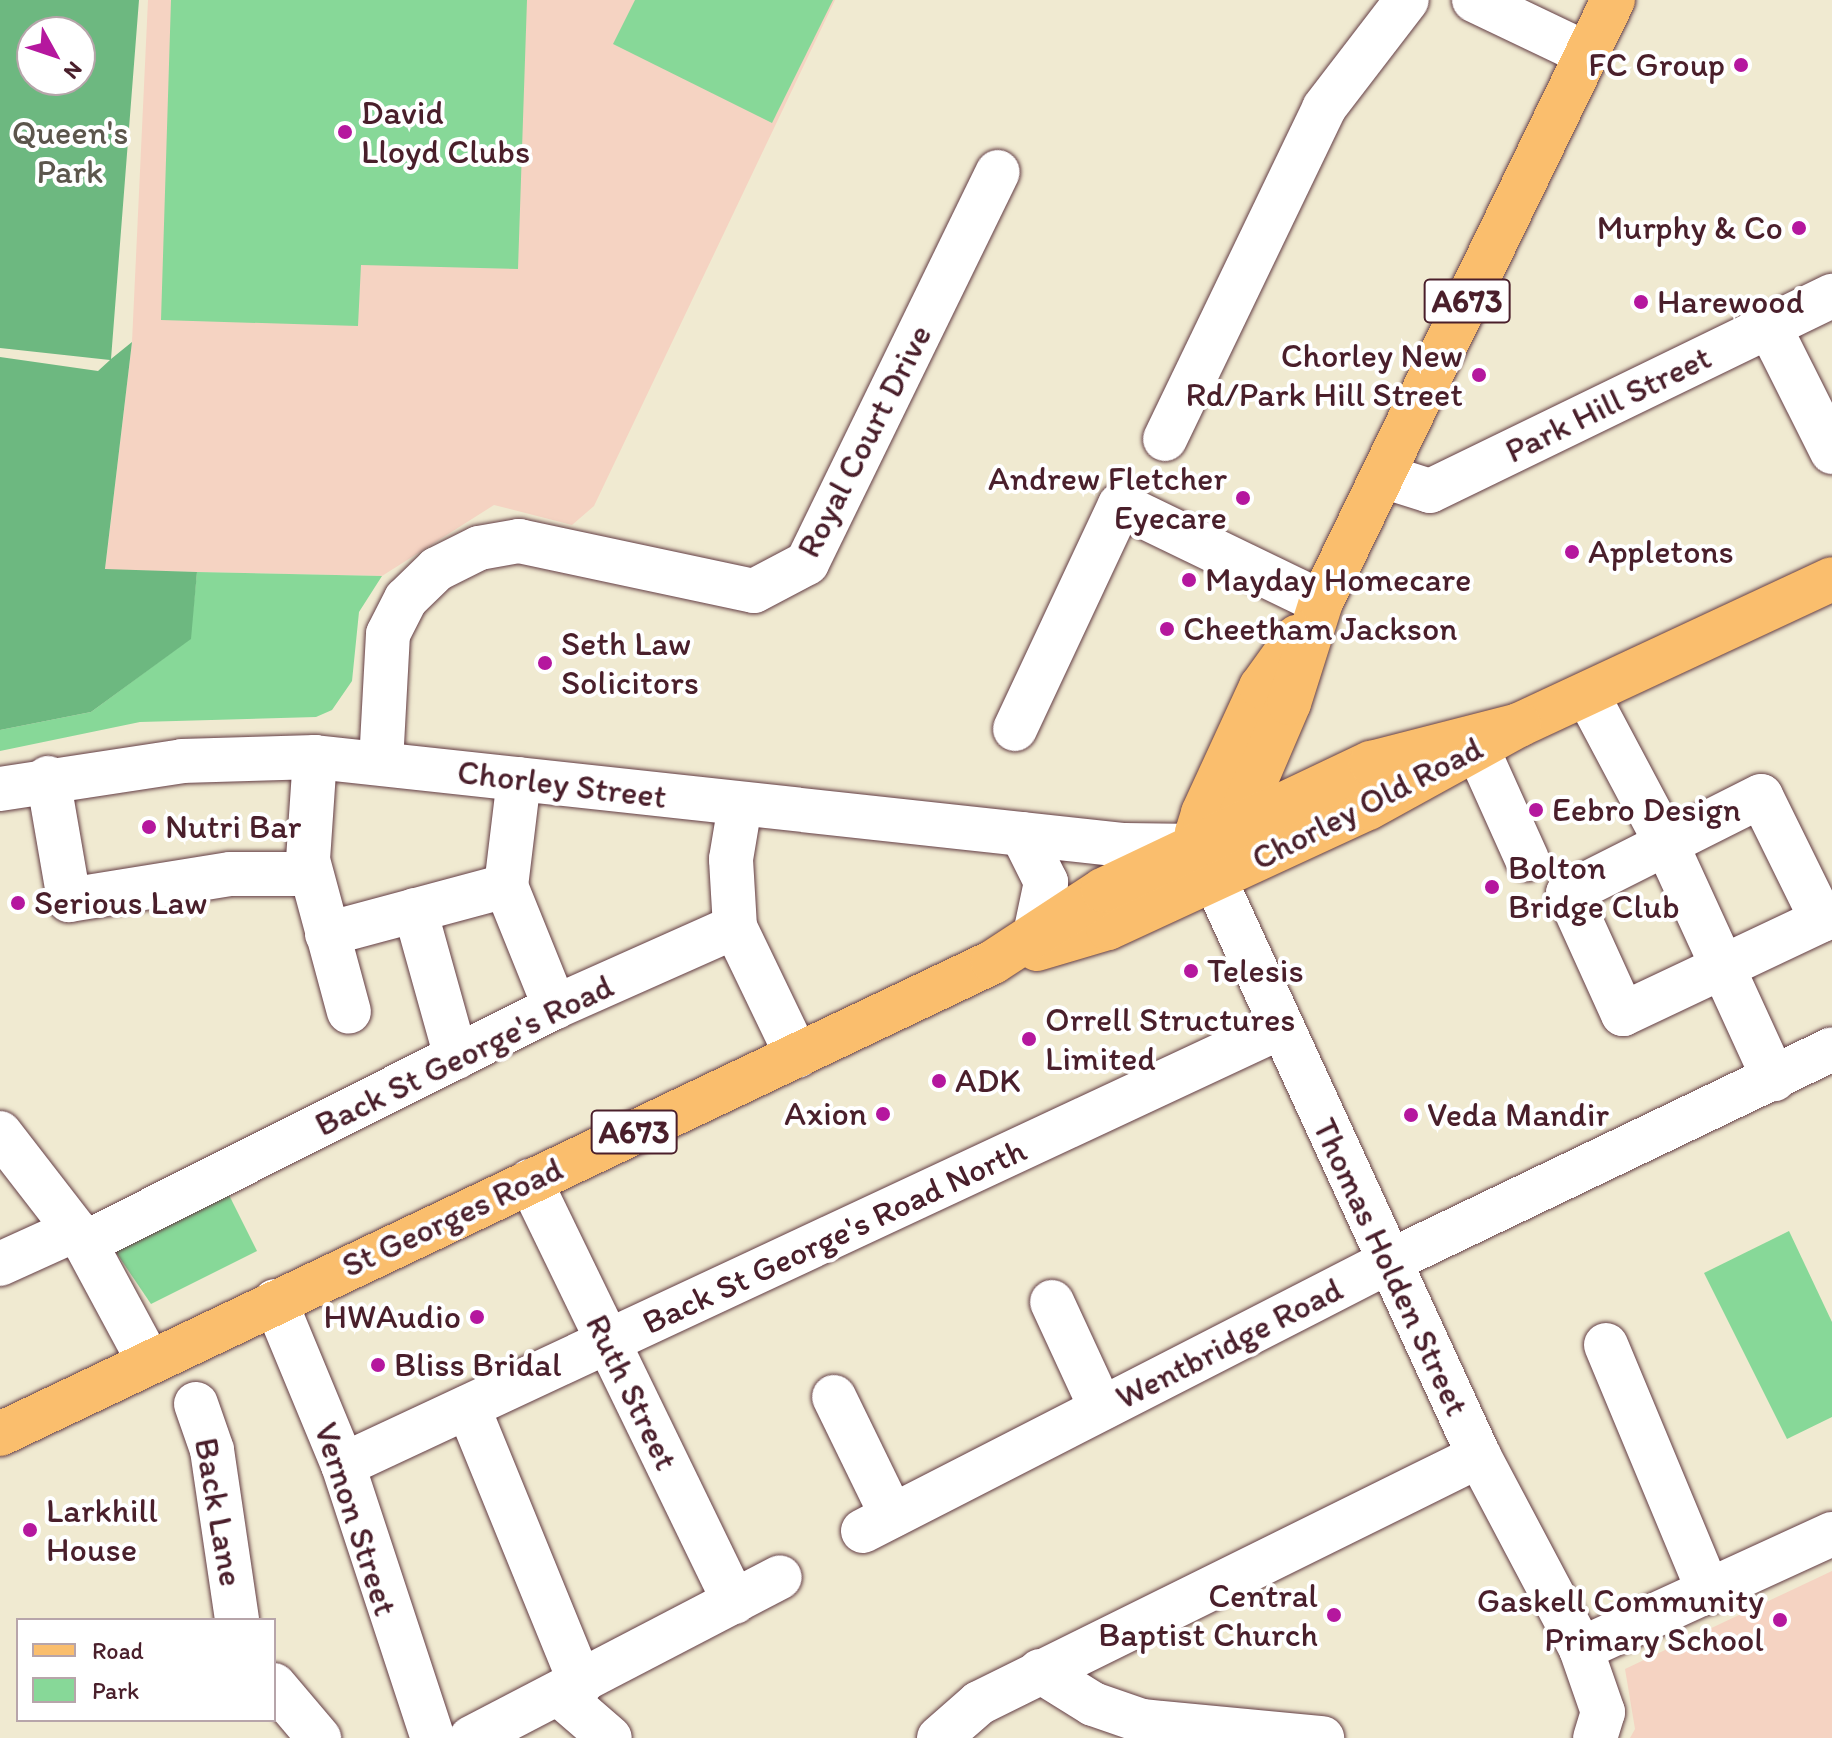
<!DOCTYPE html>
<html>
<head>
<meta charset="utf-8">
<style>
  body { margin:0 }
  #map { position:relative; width:1832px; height:1738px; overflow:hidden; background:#f0ead1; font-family:Itim,sans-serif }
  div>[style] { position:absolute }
  .built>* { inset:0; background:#f5d3c2 }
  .green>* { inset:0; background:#87d898 }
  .forest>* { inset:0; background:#6db880 }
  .roads { filter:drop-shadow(0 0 2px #633d44) drop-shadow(0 0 2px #633d44) }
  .minor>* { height:44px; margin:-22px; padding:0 22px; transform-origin:22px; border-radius:22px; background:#fff }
  .major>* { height:44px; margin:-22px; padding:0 22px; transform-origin:22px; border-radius:22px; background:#fabe6d }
  .dots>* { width:22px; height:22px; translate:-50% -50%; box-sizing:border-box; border:4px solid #fff; border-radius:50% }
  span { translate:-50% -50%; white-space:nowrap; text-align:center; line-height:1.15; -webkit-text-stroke:8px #fff; paint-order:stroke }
  .shield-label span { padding:2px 6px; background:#fff; border:2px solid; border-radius:6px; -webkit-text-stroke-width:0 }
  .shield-label { font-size:32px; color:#4a1f2b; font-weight:700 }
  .poi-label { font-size:34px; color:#4a1f2b }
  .right { translate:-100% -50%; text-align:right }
  .left { translate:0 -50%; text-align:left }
  .park-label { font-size:34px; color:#5c564c }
  .street-label { font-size:34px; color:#4a1f2b }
  .legend { position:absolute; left:16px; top:1618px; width:260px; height:104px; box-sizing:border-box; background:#fff; border:2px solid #b7a5aa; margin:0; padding:10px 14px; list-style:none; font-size:24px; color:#4a1f2b }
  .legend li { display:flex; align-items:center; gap:16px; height:40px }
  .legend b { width:40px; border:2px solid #b7a5aa }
  .north { position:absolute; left:16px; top:16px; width:80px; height:80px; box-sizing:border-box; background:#fff; border:2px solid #b7a5aa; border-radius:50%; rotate:130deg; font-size:22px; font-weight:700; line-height:32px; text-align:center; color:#4a1f2b }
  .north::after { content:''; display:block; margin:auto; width:28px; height:36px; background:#b5179e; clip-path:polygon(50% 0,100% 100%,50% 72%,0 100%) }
</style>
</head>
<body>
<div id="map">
  <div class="built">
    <div style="clip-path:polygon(148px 0,835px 0,594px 506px,572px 525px,494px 505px,382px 576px,105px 570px,132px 342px)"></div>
    <div style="clip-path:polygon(1832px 1571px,1832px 1738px,1630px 1738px,1635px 1729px,1625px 1669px)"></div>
  </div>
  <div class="green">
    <div style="clip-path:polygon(171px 0,527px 0,518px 269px,361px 265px,358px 326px,161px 320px)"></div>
    <div style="clip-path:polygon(635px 0,833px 0,772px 123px,613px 44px)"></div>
    <div style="clip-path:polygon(197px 572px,382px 576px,359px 612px,352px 681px,332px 710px,316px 717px,140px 722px,0 751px,0 730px,91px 712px,190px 639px)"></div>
    <div style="clip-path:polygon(225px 1187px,257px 1251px,151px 1304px,111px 1245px)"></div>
    <div style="clip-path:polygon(1789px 1231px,1832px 1322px,1832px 1417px,1787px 1439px,1704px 1273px)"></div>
  </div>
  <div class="forest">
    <div style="clip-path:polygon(evenodd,0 0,139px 0,111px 359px,132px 342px,105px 569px,197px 572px,191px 639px,91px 712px,0 730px,0 357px,98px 371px,110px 360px,0 348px,0 0,32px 32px,80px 32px,80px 80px,32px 80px,32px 32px)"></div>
  </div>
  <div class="roads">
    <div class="minor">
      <div style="left:1474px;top:0;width:125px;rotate:25.5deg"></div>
      <div style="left:1769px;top:326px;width:141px;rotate:63.4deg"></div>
      <div style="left:1165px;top:439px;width:367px;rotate:-64.3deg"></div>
      <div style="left:1324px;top:108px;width:136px;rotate:-52.5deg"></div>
      <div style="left:1383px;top:476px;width:49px;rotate:17.7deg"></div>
      <div style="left:1430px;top:491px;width:447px;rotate:-25.9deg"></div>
      <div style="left:1587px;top:694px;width:166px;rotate:62deg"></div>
      <div style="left:1665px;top:841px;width:262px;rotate:65.4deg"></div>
      <div style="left:1015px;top:729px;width:247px;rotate:-64.9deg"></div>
      <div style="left:1120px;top:505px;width:223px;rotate:25.8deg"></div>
      <div style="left:1477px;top:748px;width:122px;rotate:65.8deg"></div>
      <div style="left:315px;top:757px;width:103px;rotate:93.9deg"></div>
      <div style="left:308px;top:860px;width:157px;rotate:74.9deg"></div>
      <div style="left:381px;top:763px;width:129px;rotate:-86.9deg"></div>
      <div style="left:388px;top:634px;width:39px;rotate:-63deg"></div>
      <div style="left:406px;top:599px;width:43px;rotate:-44.1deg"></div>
      <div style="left:437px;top:569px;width:47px;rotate:-26.6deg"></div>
      <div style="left:479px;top:548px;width:41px;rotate:-9.9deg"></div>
      <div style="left:519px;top:541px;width:240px;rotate:12deg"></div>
      <div style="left:754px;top:591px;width:60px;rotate:-27.8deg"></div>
      <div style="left:807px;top:563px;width:435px;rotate:-64deg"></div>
      <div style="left:48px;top:778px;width:124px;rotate:80.2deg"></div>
      <div style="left:69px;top:900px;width:163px;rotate:-9.2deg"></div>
      <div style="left:230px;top:874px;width:81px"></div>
      <div style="left:519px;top:779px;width:108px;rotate:96.9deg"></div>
      <div style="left:506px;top:886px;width:131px;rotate:68deg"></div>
      <div style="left:0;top:789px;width:184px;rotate:-8.7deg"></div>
      <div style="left:182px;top:761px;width:133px;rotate:-1.7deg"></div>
      <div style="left:315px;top:757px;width:814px;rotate:6.21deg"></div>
      <div style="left:1124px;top:845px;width:75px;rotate:0.8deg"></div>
      <div style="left:1022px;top:834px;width:54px;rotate:63.4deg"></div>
      <div style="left:1046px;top:882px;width:53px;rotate:101.9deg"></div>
      <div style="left:1179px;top:866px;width:37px;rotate:19deg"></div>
      <div style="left:1214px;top:878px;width:636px;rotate:65.37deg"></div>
      <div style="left:1479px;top:1456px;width:218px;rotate:62.1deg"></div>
      <div style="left:1581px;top:1649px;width:67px;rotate:70.8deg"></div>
      <div style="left:1603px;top:1712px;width:27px;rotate:107deg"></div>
      <div style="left:415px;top:910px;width:153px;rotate:74.4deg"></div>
      <div style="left:1822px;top:920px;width:138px;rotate:-116.2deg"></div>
      <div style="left:1761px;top:796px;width:216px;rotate:153.3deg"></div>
      <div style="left:1568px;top:893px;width:133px;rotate:65.6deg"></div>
      <div style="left:1623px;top:1014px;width:231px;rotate:-25.3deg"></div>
      <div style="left:735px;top:927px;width:143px;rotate:64.3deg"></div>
      <div style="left:327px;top:934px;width:185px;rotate:-15deg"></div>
      <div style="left:0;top:1133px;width:139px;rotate:52.3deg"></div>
      <div style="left:85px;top:1243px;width:135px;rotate:61.7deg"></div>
      <div style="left:530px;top:1181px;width:468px;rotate:64.1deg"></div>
      <div style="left:85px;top:1243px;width:526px;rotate:-26.66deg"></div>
      <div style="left:555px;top:1007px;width:197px;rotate:-24deg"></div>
      <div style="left:735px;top:927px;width:68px;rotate:-93.4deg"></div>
      <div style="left:731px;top:859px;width:55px;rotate:-80.5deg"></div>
      <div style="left:0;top:1264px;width:82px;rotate:-24.4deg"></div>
      <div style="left:275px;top:1301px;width:178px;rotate:67.5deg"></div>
      <div style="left:343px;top:1465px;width:287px;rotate:71.8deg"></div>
      <div style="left:1052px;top:1302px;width:117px;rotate:65.2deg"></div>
      <div style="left:1606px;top:1345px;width:268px;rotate:67.4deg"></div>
      <div style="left:834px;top:1397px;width:132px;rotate:64deg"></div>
      <div style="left:196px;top:1404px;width:49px;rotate:70.8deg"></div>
      <div style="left:212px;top:1450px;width:172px;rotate:81.6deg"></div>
      <div style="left:468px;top:1407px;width:299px;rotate:67.8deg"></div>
      <div style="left:343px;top:1465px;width:1035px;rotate:-25.03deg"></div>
      <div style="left:863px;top:1531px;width:590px;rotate:-27.13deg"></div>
      <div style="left:1388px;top:1262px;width:492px;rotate:-25.6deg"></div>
      <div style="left:1581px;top:1649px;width:276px;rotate:-24.6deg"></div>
      <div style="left:1040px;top:1671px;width:62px;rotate:31.9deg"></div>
      <div style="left:1093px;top:1704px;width:52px;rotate:19.1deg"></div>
      <div style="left:1142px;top:1721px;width:181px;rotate:5.4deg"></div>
      <div style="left:274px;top:1685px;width:70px;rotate:49.7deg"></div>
      <div style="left:559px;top:1694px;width:67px;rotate:40.8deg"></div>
      <div style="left:471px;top:1738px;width:348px;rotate:-27.5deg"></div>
      <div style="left:939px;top:1738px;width:53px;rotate:-41.2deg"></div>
      <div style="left:979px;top:1703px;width:558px;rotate:-26.29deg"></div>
    </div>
    <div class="major">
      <div style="left:1208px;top:865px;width:34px;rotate:-109deg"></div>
      <div style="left:1197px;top:833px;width:21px;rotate:-73deg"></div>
      <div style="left:1203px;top:813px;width:139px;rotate:-65.3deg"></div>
      <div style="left:1261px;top:687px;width:62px;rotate:-54.2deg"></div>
      <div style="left:1214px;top:878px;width:190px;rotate:-66.8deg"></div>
      <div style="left:1289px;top:703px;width:106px;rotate:-72.4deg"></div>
      <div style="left:1321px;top:602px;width:669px;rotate:-64.12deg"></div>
      <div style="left:1037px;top:949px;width:74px;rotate:-16.5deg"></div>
      <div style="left:1108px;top:928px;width:286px;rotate:-24.8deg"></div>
      <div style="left:1368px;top:808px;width:172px;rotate:-28.8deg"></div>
      <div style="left:1519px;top:725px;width:345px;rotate:-25deg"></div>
      <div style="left:0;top:1434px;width:1099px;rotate:-25.42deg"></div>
      <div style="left:993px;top:962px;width:131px;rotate:-33.2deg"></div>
      <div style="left:1103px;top:890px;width:297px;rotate:-25.4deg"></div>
      <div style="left:1371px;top:763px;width:153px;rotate:-14.4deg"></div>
    </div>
  </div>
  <div class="dots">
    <div style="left:1741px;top:65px;background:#b5179e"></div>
    <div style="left:345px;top:132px;background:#b5179e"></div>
    <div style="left:1799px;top:228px;background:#b5179e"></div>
    <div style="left:1641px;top:302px;background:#b5179e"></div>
    <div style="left:1479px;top:375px;background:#b5179e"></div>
    <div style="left:1243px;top:498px;background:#b5179e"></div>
    <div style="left:1572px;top:552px;background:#b5179e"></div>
    <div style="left:1189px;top:580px;background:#b5179e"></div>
    <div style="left:1167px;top:629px;background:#b5179e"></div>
    <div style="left:545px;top:663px;background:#b5179e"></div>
    <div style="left:1536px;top:810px;background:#b5179e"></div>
    <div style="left:149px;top:827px;background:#b5179e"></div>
    <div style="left:1492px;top:887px;background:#b5179e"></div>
    <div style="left:18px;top:903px;background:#b5179e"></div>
    <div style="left:1191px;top:971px;background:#b5179e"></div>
    <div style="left:1029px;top:1039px;background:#b5179e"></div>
    <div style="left:939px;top:1081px;background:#b5179e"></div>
    <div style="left:883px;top:1114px;background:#b5179e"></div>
    <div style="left:1411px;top:1115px;background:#b5179e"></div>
    <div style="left:477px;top:1317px;background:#b5179e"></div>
    <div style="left:378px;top:1365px;background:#b5179e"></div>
    <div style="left:30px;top:1530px;background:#b5179e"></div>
    <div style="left:1334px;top:1615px;background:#b5179e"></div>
    <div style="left:1780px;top:1620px;background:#b5179e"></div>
  </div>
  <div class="shield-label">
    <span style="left:1467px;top:301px">A673</span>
    <span style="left:634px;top:1132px">A673</span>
  </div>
  <div class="poi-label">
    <span class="right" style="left:1725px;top:65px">FC Group</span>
    <span class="left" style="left:361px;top:132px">David<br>Lloyd Clubs</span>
    <span class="right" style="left:1783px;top:228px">Murphy &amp; Co</span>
    <span class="left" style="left:1657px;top:302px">Harewood</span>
    <span class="right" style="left:1463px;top:375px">Chorley New<br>Rd/Park Hill Street</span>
    <span class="right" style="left:1227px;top:498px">Andrew Fletcher<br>Eyecare</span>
    <span class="left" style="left:1588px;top:552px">Appletons</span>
    <span class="left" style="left:1205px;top:580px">Mayday Homecare</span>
    <span class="left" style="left:1183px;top:629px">Cheetham Jackson</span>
    <span class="left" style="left:561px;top:663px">Seth Law<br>Solicitors</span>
    <span class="left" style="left:1552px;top:810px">Eebro Design</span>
    <span class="left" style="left:165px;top:827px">Nutri Bar</span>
    <span class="left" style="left:1508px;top:887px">Bolton<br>Bridge Club</span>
    <span class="left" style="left:34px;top:903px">Serious Law</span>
    <span class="left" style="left:1207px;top:971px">Telesis</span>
    <span class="left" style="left:1045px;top:1039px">Orrell Structures<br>Limited</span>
    <span class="left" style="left:955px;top:1081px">ADK</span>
    <span class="right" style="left:867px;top:1114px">Axion</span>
    <span class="left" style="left:1427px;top:1115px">Veda Mandir</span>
    <span class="right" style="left:461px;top:1317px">HWAudio</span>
    <span class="left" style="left:394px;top:1365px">Bliss Bridal</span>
    <span class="left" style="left:46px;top:1530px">Larkhill<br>House</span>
    <span class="right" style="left:1318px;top:1615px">Central<br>Baptist Church</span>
    <span class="right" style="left:1764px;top:1620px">Gaskell Community<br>Primary School</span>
  </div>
  <div class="park-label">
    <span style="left:70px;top:152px">Queen's<br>Park</span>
  </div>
  <div class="street-label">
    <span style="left:1608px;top:404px;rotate:-26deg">Park Hill Street</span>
    <span style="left:864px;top:441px;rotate:-63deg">Royal Court Drive</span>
    <span style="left:562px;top:784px;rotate:7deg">Chorley Street</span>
    <span style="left:1367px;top:803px;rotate:-27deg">Chorley Old Road</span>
    <span style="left:464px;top:1055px;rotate:-26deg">Back St George's Road</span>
    <span style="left:452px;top:1217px;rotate:-25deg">St Georges Road</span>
    <span style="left:834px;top:1236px;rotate:-25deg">Back St George's Road North</span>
    <span style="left:1391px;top:1267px;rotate:65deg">Thomas Holden Street</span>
    <span style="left:1229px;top:1343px;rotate:-27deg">Wentbridge Road</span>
    <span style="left:632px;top:1392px;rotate:64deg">Ruth Street</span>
    <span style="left:219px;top:1512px;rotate:80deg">Back Lane</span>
    <span style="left:356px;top:1519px;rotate:72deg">Vernon Street</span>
  </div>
  <ul class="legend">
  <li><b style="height:10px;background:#fabe6d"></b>Road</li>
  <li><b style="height:22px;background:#87d898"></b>Park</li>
  </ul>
  <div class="north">N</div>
</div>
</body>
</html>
